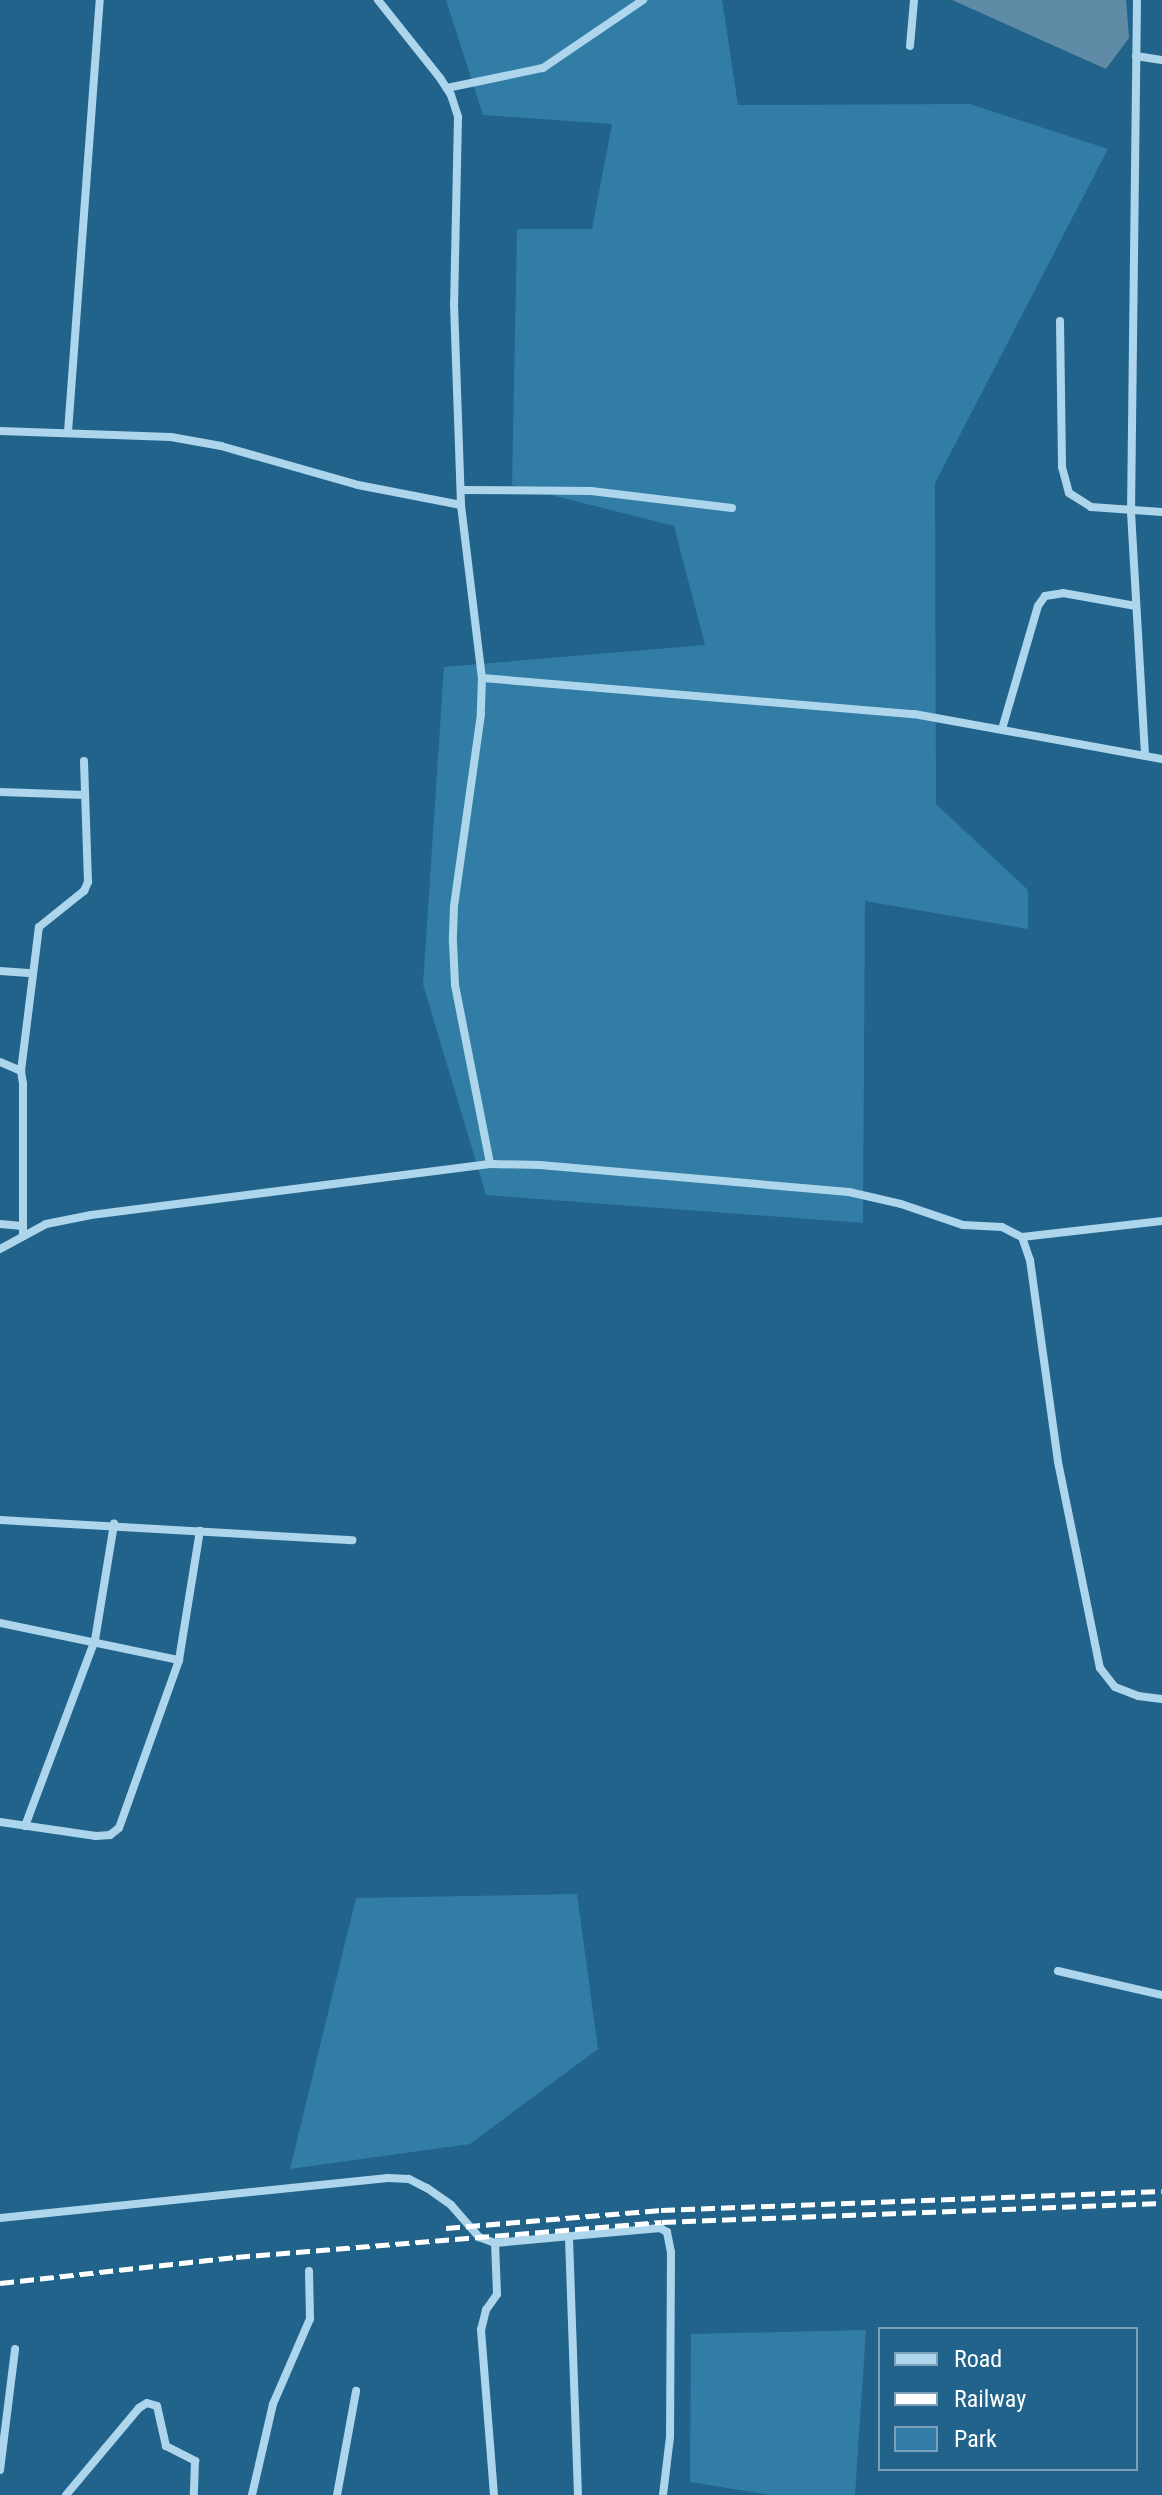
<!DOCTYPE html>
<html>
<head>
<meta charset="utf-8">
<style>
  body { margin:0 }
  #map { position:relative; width:1162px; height:2495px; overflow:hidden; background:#21638a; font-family:"Roboto Condensed",sans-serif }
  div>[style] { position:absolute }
  .green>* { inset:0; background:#327da5 }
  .water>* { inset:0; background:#5f8ba6 }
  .street>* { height:8px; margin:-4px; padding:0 4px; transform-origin:4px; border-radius:4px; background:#add5eb }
  .rail>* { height:5px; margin-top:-2.5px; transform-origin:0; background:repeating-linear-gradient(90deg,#fff 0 14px,transparent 0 20px) }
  span { translate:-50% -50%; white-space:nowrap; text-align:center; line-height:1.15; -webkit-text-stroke:6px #21638a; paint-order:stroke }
  .legend { position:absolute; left:878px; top:2327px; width:260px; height:144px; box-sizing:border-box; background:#21638a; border:2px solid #7aa1b9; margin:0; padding:10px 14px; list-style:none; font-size:24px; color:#fff }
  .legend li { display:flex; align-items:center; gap:16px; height:40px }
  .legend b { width:40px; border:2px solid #7aa1b9 }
</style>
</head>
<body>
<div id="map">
  <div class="green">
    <div style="clip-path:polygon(446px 0,722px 0,738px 105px,970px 104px,1108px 149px,935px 483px,936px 804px,1028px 890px,1028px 929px,865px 901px,863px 1223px,486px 1195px,423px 984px,444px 667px,705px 645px,674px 526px,512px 485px,517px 229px,592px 229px,612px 124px,483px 115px)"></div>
    <div style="clip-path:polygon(577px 1894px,598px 2049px,470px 2144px,290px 2169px,356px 1898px)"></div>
    <div style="clip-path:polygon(866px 2330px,855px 2495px,770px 2495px,690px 2482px,691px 2334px)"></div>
  </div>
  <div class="water">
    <div style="clip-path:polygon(952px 0,1126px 0,1129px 38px,1106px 69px)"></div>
  </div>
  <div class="street">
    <div style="left:378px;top:0;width:100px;rotate:51.5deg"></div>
    <div style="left:440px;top:78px;width:20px;rotate:57deg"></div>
    <div style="left:451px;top:95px;width:23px;rotate:72deg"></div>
    <div style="left:458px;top:117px;width:187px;rotate:91.2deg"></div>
    <div style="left:454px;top:304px;width:201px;rotate:88deg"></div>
    <div style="left:461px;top:505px;width:174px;rotate:83.1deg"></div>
    <div style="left:482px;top:678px;width:36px;rotate:92deg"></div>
    <div style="left:481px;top:714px;width:194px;rotate:98deg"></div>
    <div style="left:454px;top:906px;width:36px;rotate:92deg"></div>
    <div style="left:453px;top:942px;width:43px;rotate:87.3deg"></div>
    <div style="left:455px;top:985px;width:182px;rotate:78.9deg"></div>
    <div style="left:1137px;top:0;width:512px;rotate:90.67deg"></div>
    <div style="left:1131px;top:512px;width:244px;rotate:86.7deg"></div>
    <div style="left:910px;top:46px;width:46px;rotate:-85deg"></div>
    <div style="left:1136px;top:56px;width:26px;rotate:9deg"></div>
    <div style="left:447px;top:88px;width:98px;rotate:-11.8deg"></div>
    <div style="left:543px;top:68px;width:121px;rotate:-34.2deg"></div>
    <div style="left:1060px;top:321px;width:146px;rotate:89.2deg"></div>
    <div style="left:1062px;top:467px;width:27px;rotate:75deg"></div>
    <div style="left:1069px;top:493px;width:26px;rotate:32deg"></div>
    <div style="left:1091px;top:507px;width:71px;rotate:4deg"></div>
    <div style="left:0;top:431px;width:171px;rotate:2deg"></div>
    <div style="left:171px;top:437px;width:51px;rotate:10.2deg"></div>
    <div style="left:221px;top:446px;width:142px;rotate:15.9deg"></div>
    <div style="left:358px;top:485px;width:105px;rotate:11deg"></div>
    <div style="left:68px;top:432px;width:433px;rotate:-85.8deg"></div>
    <div style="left:461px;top:490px;width:130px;rotate:0.4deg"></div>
    <div style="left:591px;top:491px;width:142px;rotate:6.9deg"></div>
    <div style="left:482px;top:678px;width:433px;rotate:4.8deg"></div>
    <div style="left:914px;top:714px;width:252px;rotate:10.3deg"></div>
    <div style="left:1002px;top:729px;width:128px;rotate:-73.7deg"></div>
    <div style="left:1038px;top:606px;width:12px;rotate:-55deg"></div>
    <div style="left:1045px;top:596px;width:18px;rotate:-9deg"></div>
    <div style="left:1063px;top:593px;width:74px;rotate:10.1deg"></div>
    <div style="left:0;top:792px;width:85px;rotate:2deg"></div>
    <div style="left:0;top:971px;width:32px;rotate:4deg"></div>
    <div style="left:0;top:1062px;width:23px;rotate:23deg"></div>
    <div style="left:21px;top:1071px;width:13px;rotate:81deg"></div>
    <div style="left:23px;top:1084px;width:152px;rotate:90deg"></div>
    <div style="left:21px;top:1071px;width:145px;rotate:-82.9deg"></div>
    <div style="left:39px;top:927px;width:58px;rotate:-38.7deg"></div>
    <div style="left:84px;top:891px;width:10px;rotate:-66deg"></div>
    <div style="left:88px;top:882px;width:121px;rotate:-91.9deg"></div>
    <div style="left:0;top:1224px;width:23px;rotate:5deg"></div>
    <div style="left:1022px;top:1237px;width:141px;rotate:-6.5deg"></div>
    <div style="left:0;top:1249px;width:52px;rotate:-28.5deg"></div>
    <div style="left:46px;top:1224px;width:46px;rotate:-11.3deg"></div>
    <div style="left:91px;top:1215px;width:402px;rotate:-7.3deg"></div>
    <div style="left:490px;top:1164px;width:50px;rotate:1.1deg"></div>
    <div style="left:540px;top:1165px;width:310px;rotate:5deg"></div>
    <div style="left:849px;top:1192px;width:53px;rotate:13deg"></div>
    <div style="left:901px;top:1204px;width:65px;rotate:18.7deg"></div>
    <div style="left:963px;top:1225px;width:39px;rotate:3deg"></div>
    <div style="left:1002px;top:1227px;width:22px;rotate:27deg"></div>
    <div style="left:1022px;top:1237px;width:24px;rotate:71deg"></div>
    <div style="left:1030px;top:1260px;width:204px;rotate:82.1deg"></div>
    <div style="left:1058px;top:1462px;width:210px;rotate:78.5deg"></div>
    <div style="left:1100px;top:1668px;width:24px;rotate:52deg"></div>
    <div style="left:1115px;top:1687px;width:25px;rotate:21deg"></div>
    <div style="left:1138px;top:1696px;width:24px;rotate:7deg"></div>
    <div style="left:0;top:1520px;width:353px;rotate:3.3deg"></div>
    <div style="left:0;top:1623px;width:183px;rotate:11.7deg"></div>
    <div style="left:0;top:1822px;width:97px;rotate:8.3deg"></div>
    <div style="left:96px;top:1836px;width:14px;rotate:-4deg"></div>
    <div style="left:110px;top:1835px;width:11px;rotate:-38deg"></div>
    <div style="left:119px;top:1828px;width:178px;rotate:-70.3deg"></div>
    <div style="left:179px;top:1660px;width:131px;rotate:-80.8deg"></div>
    <div style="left:25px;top:1826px;width:199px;rotate:-69.4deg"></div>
    <div style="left:95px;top:1640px;width:118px;rotate:-80.7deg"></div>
    <div style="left:1058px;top:1971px;width:107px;rotate:13deg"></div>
    <div style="left:0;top:2218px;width:390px;rotate:-5.9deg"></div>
    <div style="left:388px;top:2178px;width:21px;rotate:3deg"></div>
    <div style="left:409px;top:2179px;width:20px;rotate:27deg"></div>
    <div style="left:427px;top:2188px;width:29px;rotate:35deg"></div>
    <div style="left:451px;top:2205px;width:43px;rotate:48.8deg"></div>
    <div style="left:479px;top:2237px;width:17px;rotate:21deg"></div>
    <div style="left:495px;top:2243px;width:166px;rotate:-5.2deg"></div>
    <div style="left:660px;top:2228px;width:8px;rotate:30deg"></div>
    <div style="left:667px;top:2232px;width:20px;rotate:79deg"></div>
    <div style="left:671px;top:2252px;width:185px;rotate:90.3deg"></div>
    <div style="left:670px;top:2437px;width:58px;rotate:96.9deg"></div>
    <div style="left:569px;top:2238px;width:257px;rotate:88deg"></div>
    <div style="left:0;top:2470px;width:122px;rotate:-82.9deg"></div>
    <div style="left:66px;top:2495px;width:114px;rotate:-50deg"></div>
    <div style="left:139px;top:2408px;width:9px;rotate:-32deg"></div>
    <div style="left:147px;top:2403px;width:10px;rotate:17deg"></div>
    <div style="left:157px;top:2406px;width:41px;rotate:77.3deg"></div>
    <div style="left:166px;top:2446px;width:33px;rotate:27deg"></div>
    <div style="left:195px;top:2461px;width:34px;rotate:92deg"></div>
    <div style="left:252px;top:2495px;width:93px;rotate:-77deg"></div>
    <div style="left:273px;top:2404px;width:93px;rotate:-66.5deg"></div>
    <div style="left:310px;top:2319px;width:48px;rotate:-91.2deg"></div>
    <div style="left:337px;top:2495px;width:106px;rotate:-79.6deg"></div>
    <div style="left:494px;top:2495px;width:166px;rotate:-94.5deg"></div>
    <div style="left:481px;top:2330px;width:21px;rotate:-76deg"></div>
    <div style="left:486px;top:2310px;width:19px;rotate:-55deg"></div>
    <div style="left:497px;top:2294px;width:51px;rotate:-92.2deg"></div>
  </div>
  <div class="rail">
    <div style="left:446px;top:2228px;width:216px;rotate:-4.8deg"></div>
    <div style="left:661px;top:2210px;width:501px;rotate:-2.17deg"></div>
    <div style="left:0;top:2283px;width:237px;rotate:-6.3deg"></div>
    <div style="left:236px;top:2257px;width:427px;rotate:-4.7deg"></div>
    <div style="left:662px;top:2222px;width:500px;rotate:-2.18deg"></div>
  </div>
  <ul class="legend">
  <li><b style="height:10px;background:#add5eb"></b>Road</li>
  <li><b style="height:10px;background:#fff"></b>Railway</li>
  <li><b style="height:22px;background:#327da5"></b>Park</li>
  </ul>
</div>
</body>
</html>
